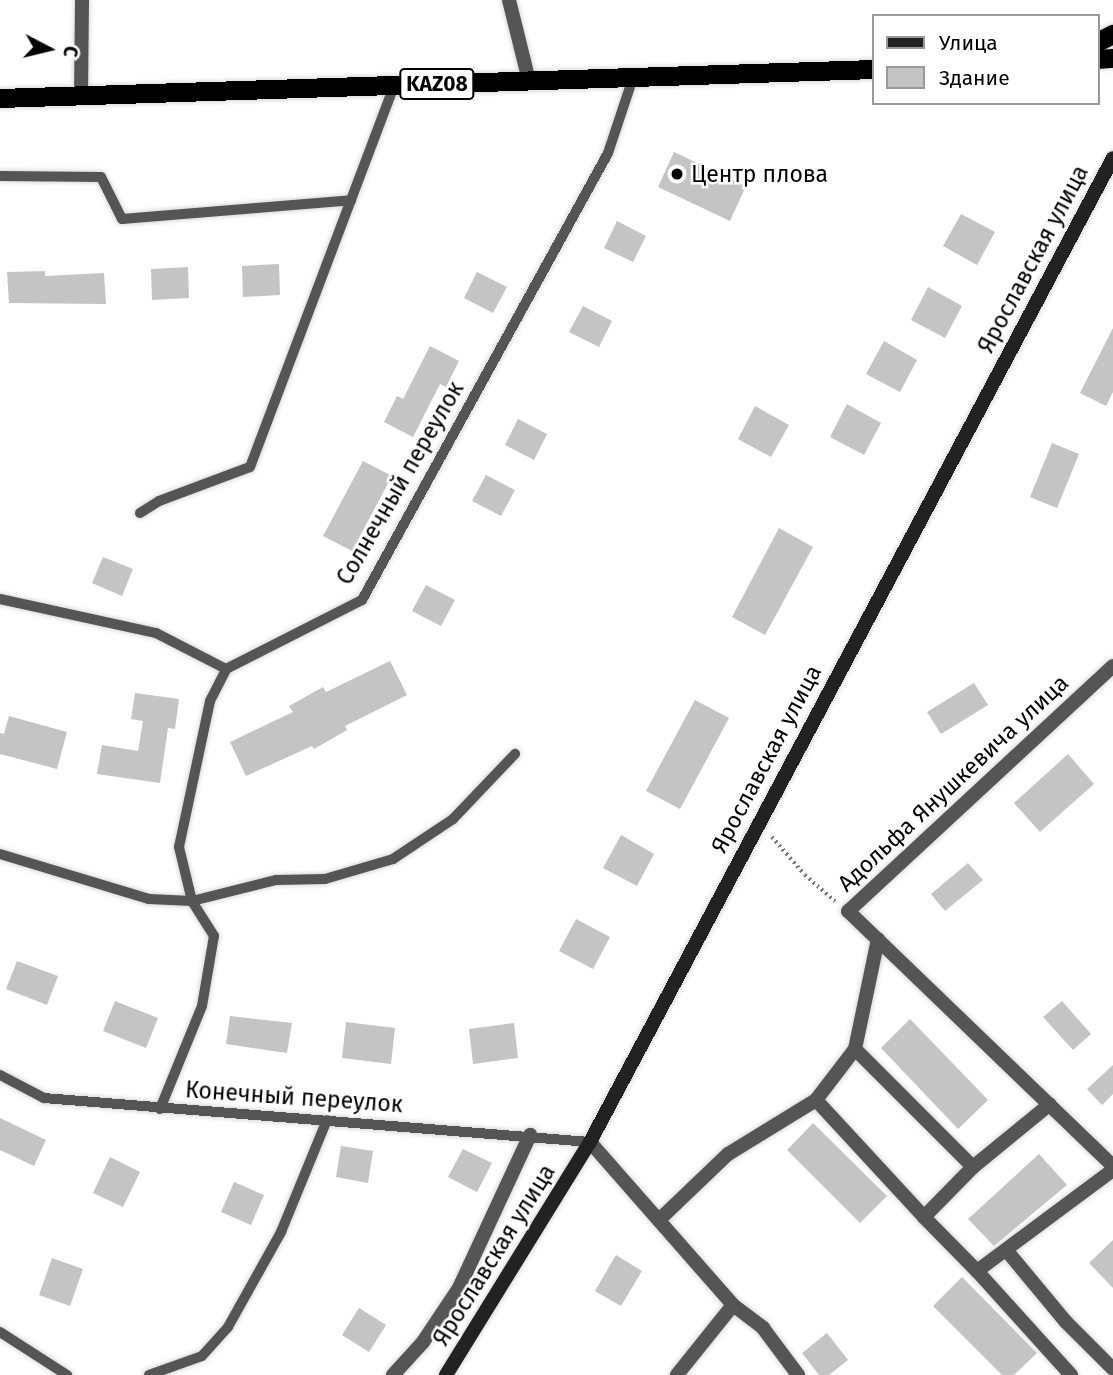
<!DOCTYPE html>
<html>
<head>
<meta charset="utf-8">
<style>
  body { margin:0 }
  #map { position:relative; width:1113px; height:1375px; overflow:hidden; background:#fff; font-family:"Fira Sans",sans-serif }
  div>[style] { position:absolute }
  .building>* { inset:0; background:#c4c4c4 }
  .path>* { height:3.5px; margin-top:-1.75px; transform-origin:0; background:repeating-linear-gradient(90deg,#777 0 2px,transparent 0 5.5px) }
  .roads { filter:drop-shadow(0 0 2px #dbdbdb) drop-shadow(0 0 2px #dbdbdb) }
  .service>* { height:10px; margin:-5px; padding:0 5px; transform-origin:5px; border-radius:5px; background:#555 }
  .minor>* { height:14px; margin:-7px; padding:0 7px; transform-origin:7px; border-radius:7px; background:#555 }
  .secondary>* { height:14px; margin:-7px; padding:0 7px; transform-origin:7px; border-radius:7px; background:#222 }
  .trunk>* { height:19px; margin:-9.5px; padding:0 9.5px; transform-origin:9.5px; border-radius:9.5px; background:#000 }
  .dots>* { width:19px; height:19px; translate:-50% -50%; box-sizing:border-box; border:4px solid #fff; border-radius:50% }
  span { translate:-50% -50%; white-space:nowrap; text-align:center; line-height:1.15; -webkit-text-stroke:5px #fff; paint-order:stroke }
  .shield-label span { padding:2px 5px; background:#fff; border:2px solid; border-radius:5px; -webkit-text-stroke-width:0 }
  .shield-label { font-size:21px; color:#000; font-weight:700 }
  .poi-label { font-size:23px; color:#000 }
  .left { translate:0 -50%; text-align:left }
  .street-label { font-size:23px; color:#000 }
  .legend { position:absolute; left:872px; top:14px; width:228px; height:91px; box-sizing:border-box; background:#fff; border:2px solid #999; margin:0; padding:9px 12px; list-style:none; font-size:21px; color:#000 }
  .legend li { display:flex; align-items:center; gap:14px; height:35px }
  .legend b { width:35px; border:2px solid #999 }
  .north { position:absolute; left:14px; top:14px; width:70px; height:70px; -webkit-text-stroke:5px #fff; paint-order:stroke; rotate:97deg; font-size:19px; font-weight:700; line-height:28px; text-align:center; color:#000 }
  .north::after { content:''; display:block; margin:auto; width:24px; height:32px; background:#000; clip-path:polygon(50% 0,100% 100%,50% 72%,0 100%) }
</style>
</head>
<body>
<div id="map">
  <div class="building">
    <div style="clip-path:polygon(674px 152px,746px 186px,730px 221px,658px 187px)"></div>
    <div style="clip-path:polygon(961px 214px,995px 232px,977px 265px,943px 246px)"></div>
    <div style="clip-path:polygon(617px 221px,646px 236px,633px 262px,604px 248px)"></div>
    <div style="clip-path:polygon(279px 264px,280px 295px,243px 297px,242px 266px)"></div>
    <div style="clip-path:polygon(188px 267px,189px 298px,152px 300px,151px 269px)"></div>
    <div style="clip-path:polygon(45px 271px,45px 276px,104px 273px,106px 304px,9px 303px,7px 272px)"></div>
    <div style="clip-path:polygon(477px 272px,507px 287px,493px 313px,464px 298px)"></div>
    <div style="clip-path:polygon(928px 287px,962px 306px,945px 338px,911px 320px)"></div>
    <div style="clip-path:polygon(583px 306px,612px 321px,599px 347px,569px 332px)"></div>
    <div style="clip-path:polygon(1113px 328px,1113px 392px,1106px 406px,1080px 393px)"></div>
    <div style="clip-path:polygon(884px 341px,917px 360px,900px 392px,866px 374px)"></div>
    <div style="clip-path:polygon(430px 346px,459px 361px,446px 387px,440px 384px,413px 437px,384px 422px,397px 396px,403px 399px)"></div>
    <div style="clip-path:polygon(847px 404px,881px 423px,864px 455px,830px 437px)"></div>
    <div style="clip-path:polygon(755px 406px,789px 425px,771px 457px,738px 439px)"></div>
    <div style="clip-path:polygon(518px 419px,547px 434px,534px 460px,505px 445px)"></div>
    <div style="clip-path:polygon(1052px 443px,1079px 454px,1057px 508px,1030px 497px)"></div>
    <div style="clip-path:polygon(363px 461px,392px 476px,352px 551px,323px 536px)"></div>
    <div style="clip-path:polygon(486px 475px,515px 490px,501px 516px,472px 501px)"></div>
    <div style="clip-path:polygon(779px 528px,813px 547px,765px 635px,732px 617px)"></div>
    <div style="clip-path:polygon(103px 557px,133px 569px,122px 596px,92px 583px)"></div>
    <div style="clip-path:polygon(426px 585px,455px 600px,441px 626px,412px 611px)"></div>
    <div style="clip-path:polygon(390px 661px,407px 695px,345px 726px,347px 730px,314px 749px,312px 746px,246px 776px,230px 742px,293px 712px,289px 706px,323px 687px,326px 692px)"></div>
    <div style="clip-path:polygon(974px 683px,988px 705px,941px 734px,927px 712px)"></div>
    <div style="clip-path:polygon(135px 693px,179px 699px,175px 729px,168px 728px,160px 783px,97px 774px,102px 745px,138px 751px,143px 721px,131px 719px)"></div>
    <div style="clip-path:polygon(695px 700px,729px 718px,680px 809px,646px 791px)"></div>
    <div style="clip-path:polygon(9px 716px,67px 732px,57px 769px,0 754px,0 733px,4px 734px)"></div>
    <div style="clip-path:polygon(1068px 754px,1094px 784px,1040px 832px,1014px 803px)"></div>
    <div style="clip-path:polygon(621px 835px,654px 854px,637px 886px,603px 868px)"></div>
    <div style="clip-path:polygon(968px 863px,983px 880px,945px 911px,931px 894px)"></div>
    <div style="clip-path:polygon(576px 919px,610px 937px,593px 969px,559px 951px)"></div>
    <div style="clip-path:polygon(17px 961px,58px 976px,47px 1005px,6px 989px)"></div>
    <div style="clip-path:polygon(115px 1001px,158px 1018px,146px 1048px,103px 1031px)"></div>
    <div style="clip-path:polygon(1062px 1001px,1091px 1034px,1073px 1050px,1043px 1017px)"></div>
    <div style="clip-path:polygon(230px 1016px,292px 1023px,287px 1053px,226px 1044px)"></div>
    <div style="clip-path:polygon(910px 1019px,988px 1100px,958px 1129px,881px 1048px)"></div>
    <div style="clip-path:polygon(346px 1022px,395px 1028px,391px 1064px,342px 1058px)"></div>
    <div style="clip-path:polygon(514px 1023px,518px 1058px,473px 1064px,469px 1029px)"></div>
    <div style="clip-path:polygon(1113px 1065px,1113px 1094px,1102px 1105px,1087px 1089px)"></div>
    <div style="clip-path:polygon(0 1118px,46px 1140px,34px 1166px,0 1150px)"></div>
    <div style="clip-path:polygon(813px 1123px,887px 1196px,860px 1223px,787px 1150px)"></div>
    <div style="clip-path:polygon(341px 1146px,373px 1151px,368px 1183px,336px 1177px)"></div>
    <div style="clip-path:polygon(463px 1149px,492px 1163px,477px 1192px,448px 1177px)"></div>
    <div style="clip-path:polygon(1039px 1154px,1067px 1185px,994px 1246px,968px 1219px)"></div>
    <div style="clip-path:polygon(110px 1157px,140px 1172px,123px 1207px,93px 1193px)"></div>
    <div style="clip-path:polygon(234px 1182px,264px 1195px,251px 1225px,221px 1212px)"></div>
    <div style="clip-path:polygon(1113px 1240px,1113px 1288px,1089px 1263px)"></div>
    <div style="clip-path:polygon(616px 1255px,642px 1271px,621px 1306px,595px 1291px)"></div>
    <div style="clip-path:polygon(52px 1258px,83px 1269px,70px 1306px,39px 1295px)"></div>
    <div style="clip-path:polygon(962px 1277px,1037px 1353px,1014px 1375px,1002px 1375px,933px 1306px)"></div>
    <div style="clip-path:polygon(359px 1308px,386px 1325px,369px 1352px,342px 1335px)"></div>
    <div style="clip-path:polygon(827px 1333px,848px 1360px,829px 1375px,819px 1375px,802px 1353px)"></div>
  </div>
  <div class="path">
    <div style="left:772px;top:837px;width:50px;rotate:49deg"></div>
    <div style="left:805px;top:875px;width:40px;rotate:41deg"></div>
  </div>
  <div class="roads">
    <div class="service">
      <div style="left:0;top:176px;width:101px;rotate:0.6deg"></div>
      <div style="left:101px;top:177px;width:47px;rotate:63.4deg"></div>
      <div style="left:122px;top:219px;width:230px;rotate:-4.7deg"></div>
      <div style="left:140px;top:513px;width:22px;rotate:-32deg"></div>
      <div style="left:159px;top:501px;width:97px;rotate:-20.5deg"></div>
      <div style="left:250px;top:467px;width:408px;rotate:-69.3deg"></div>
      <div style="left:0;top:599px;width:160px;rotate:12.3deg"></div>
      <div style="left:156px;top:633px;width:79px;rotate:27.2deg"></div>
      <div style="left:226px;top:669px;width:153px;rotate:-26.9deg"></div>
      <div style="left:362px;top:600px;width:510px;rotate:-61.17deg"></div>
      <div style="left:608px;top:153px;width:79px;rotate:-71.6deg"></div>
      <div style="left:0;top:854px;width:156px;rotate:16.8deg"></div>
      <div style="left:149px;top:899px;width:43px;rotate:2.7deg"></div>
      <div style="left:192px;top:901px;width:87px;rotate:-14deg"></div>
      <div style="left:276px;top:880px;width:49px;rotate:-1.2deg"></div>
      <div style="left:325px;top:879px;width:71px;rotate:-16.4deg"></div>
      <div style="left:393px;top:859px;width:72px;rotate:-33.7deg"></div>
      <div style="left:453px;top:819px;width:90px;rotate:-46.4deg"></div>
      <div style="left:0;top:1075px;width:50px;rotate:27.6deg"></div>
      <div style="left:44px;top:1098px;width:548px;rotate:4.61deg"></div>
      <div style="left:160px;top:1109px;width:111px;rotate:-67.8deg"></div>
      <div style="left:202px;top:1006px;width:71px;rotate:-80.3deg"></div>
      <div style="left:214px;top:936px;width:41px;rotate:-122.2deg"></div>
      <div style="left:192px;top:901px;width:56px;rotate:-103.5deg"></div>
      <div style="left:179px;top:847px;width:149px;rotate:-78deg"></div>
      <div style="left:210px;top:701px;width:36px;rotate:-63deg"></div>
      <div style="left:0;top:1332px;width:80px;rotate:32.7deg"></div>
      <div style="left:149px;top:1375px;width:56px;rotate:-19.7deg"></div>
      <div style="left:202px;top:1356px;width:39px;rotate:-48deg"></div>
      <div style="left:228px;top:1327px;width:109px;rotate:-60.8deg"></div>
      <div style="left:281px;top:1232px;width:121px;rotate:-67.7deg"></div>
    </div>
    <div class="minor">
      <div style="left:509px;top:0;width:83px;rotate:76.1deg"></div>
      <div style="left:81px;top:95px;width:95px;rotate:-89.4deg"></div>
      <div style="left:1113px;top:666px;width:361px;rotate:137.2deg"></div>
      <div style="left:848px;top:911px;width:368px;rotate:43.9deg"></div>
      <div style="left:878px;top:939px;width:112px;rotate:101.8deg"></div>
      <div style="left:855px;top:1049px;width:64px;rotate:127.4deg"></div>
      <div style="left:816px;top:1100px;width:159px;rotate:47.3deg"></div>
      <div style="left:855px;top:1049px;width:167px;rotate:45deg"></div>
      <div style="left:590px;top:1142px;width:217px;rotate:48.7deg"></div>
      <div style="left:733px;top:1305px;width:90px;rotate:128.7deg"></div>
      <div style="left:660px;top:1219px;width:94px;rotate:-43.7deg"></div>
      <div style="left:728px;top:1154px;width:103px;rotate:-31.5deg"></div>
      <div style="left:1007px;top:1251px;width:92px;rotate:50.3deg"></div>
      <div style="left:1066px;top:1322px;width:66px;rotate:45deg"></div>
      <div style="left:977px;top:1271px;width:76px;rotate:-134.5deg"></div>
      <div style="left:924px;top:1217px;width:70px;rotate:-45.6deg"></div>
      <div style="left:973px;top:1167px;width:99px;rotate:-39.3deg"></div>
      <div style="left:733px;top:1305px;width:38px;rotate:37deg"></div>
      <div style="left:763px;top:1328px;width:59px;rotate:53.3deg"></div>
      <div style="left:393px;top:1375px;width:45px;rotate:-47.7deg"></div>
      <div style="left:423px;top:1342px;width:65px;rotate:-56.3deg"></div>
      <div style="left:459px;top:1288px;width:169px;rotate:-65.1deg"></div>
      <div style="left:1071px;top:1375px;width:140px;rotate:-132.1deg"></div>
      <div style="left:977px;top:1271px;width:169px;rotate:-36.6deg"></div>
    </div>
    <div class="secondary">
      <div style="left:446px;top:1375px;width:274px;rotate:-58.3deg"></div>
      <div style="left:590px;top:1142px;width:1114px;rotate:-62.01deg"></div>
    </div>
    <div class="trunk">
      <div style="left:1097px;top:42px;width:18px;rotate:-27deg"></div>
      <div style="left:1097px;top:59px;width:16px;rotate:-4deg"></div>
      <div style="left:0;top:98px;width:873px;rotate:-1.9deg"></div>
    </div>
  </div>
  <div class="dots">
    <div style="left:677px;top:174px;background:#000"></div>
  </div>
  <div class="shield-label">
    <span style="left:437px;top:84px">KAZ08</span>
  </div>
  <div class="poi-label">
    <span class="left" style="left:691px;top:174px">Центр плова</span>
  </div>
  <div class="street-label">
    <span style="left:1033px;top:259px;rotate:-62deg">Ярославская улица</span>
    <span style="left:400px;top:483px;rotate:-60deg">Солнечный переулок</span>
    <span style="left:766px;top:759px;rotate:-62deg">Ярославская улица</span>
    <span style="left:953px;top:783px;rotate:-43deg">Адольфа Янушкевича улица</span>
    <span style="left:294px;top:1097px;rotate:4deg">Конечный переулок</span>
    <span style="left:494px;top:1255px;rotate:-58deg">Ярославская улица</span>
  </div>
  <ul class="legend">
  <li><b style="height:9px;background:#222"></b>Улица</li>
  <li><b style="height:19px;background:#c4c4c4"></b>Здание</li>
  </ul>
  <div class="north">С</div>
</div>
</body>
</html>
